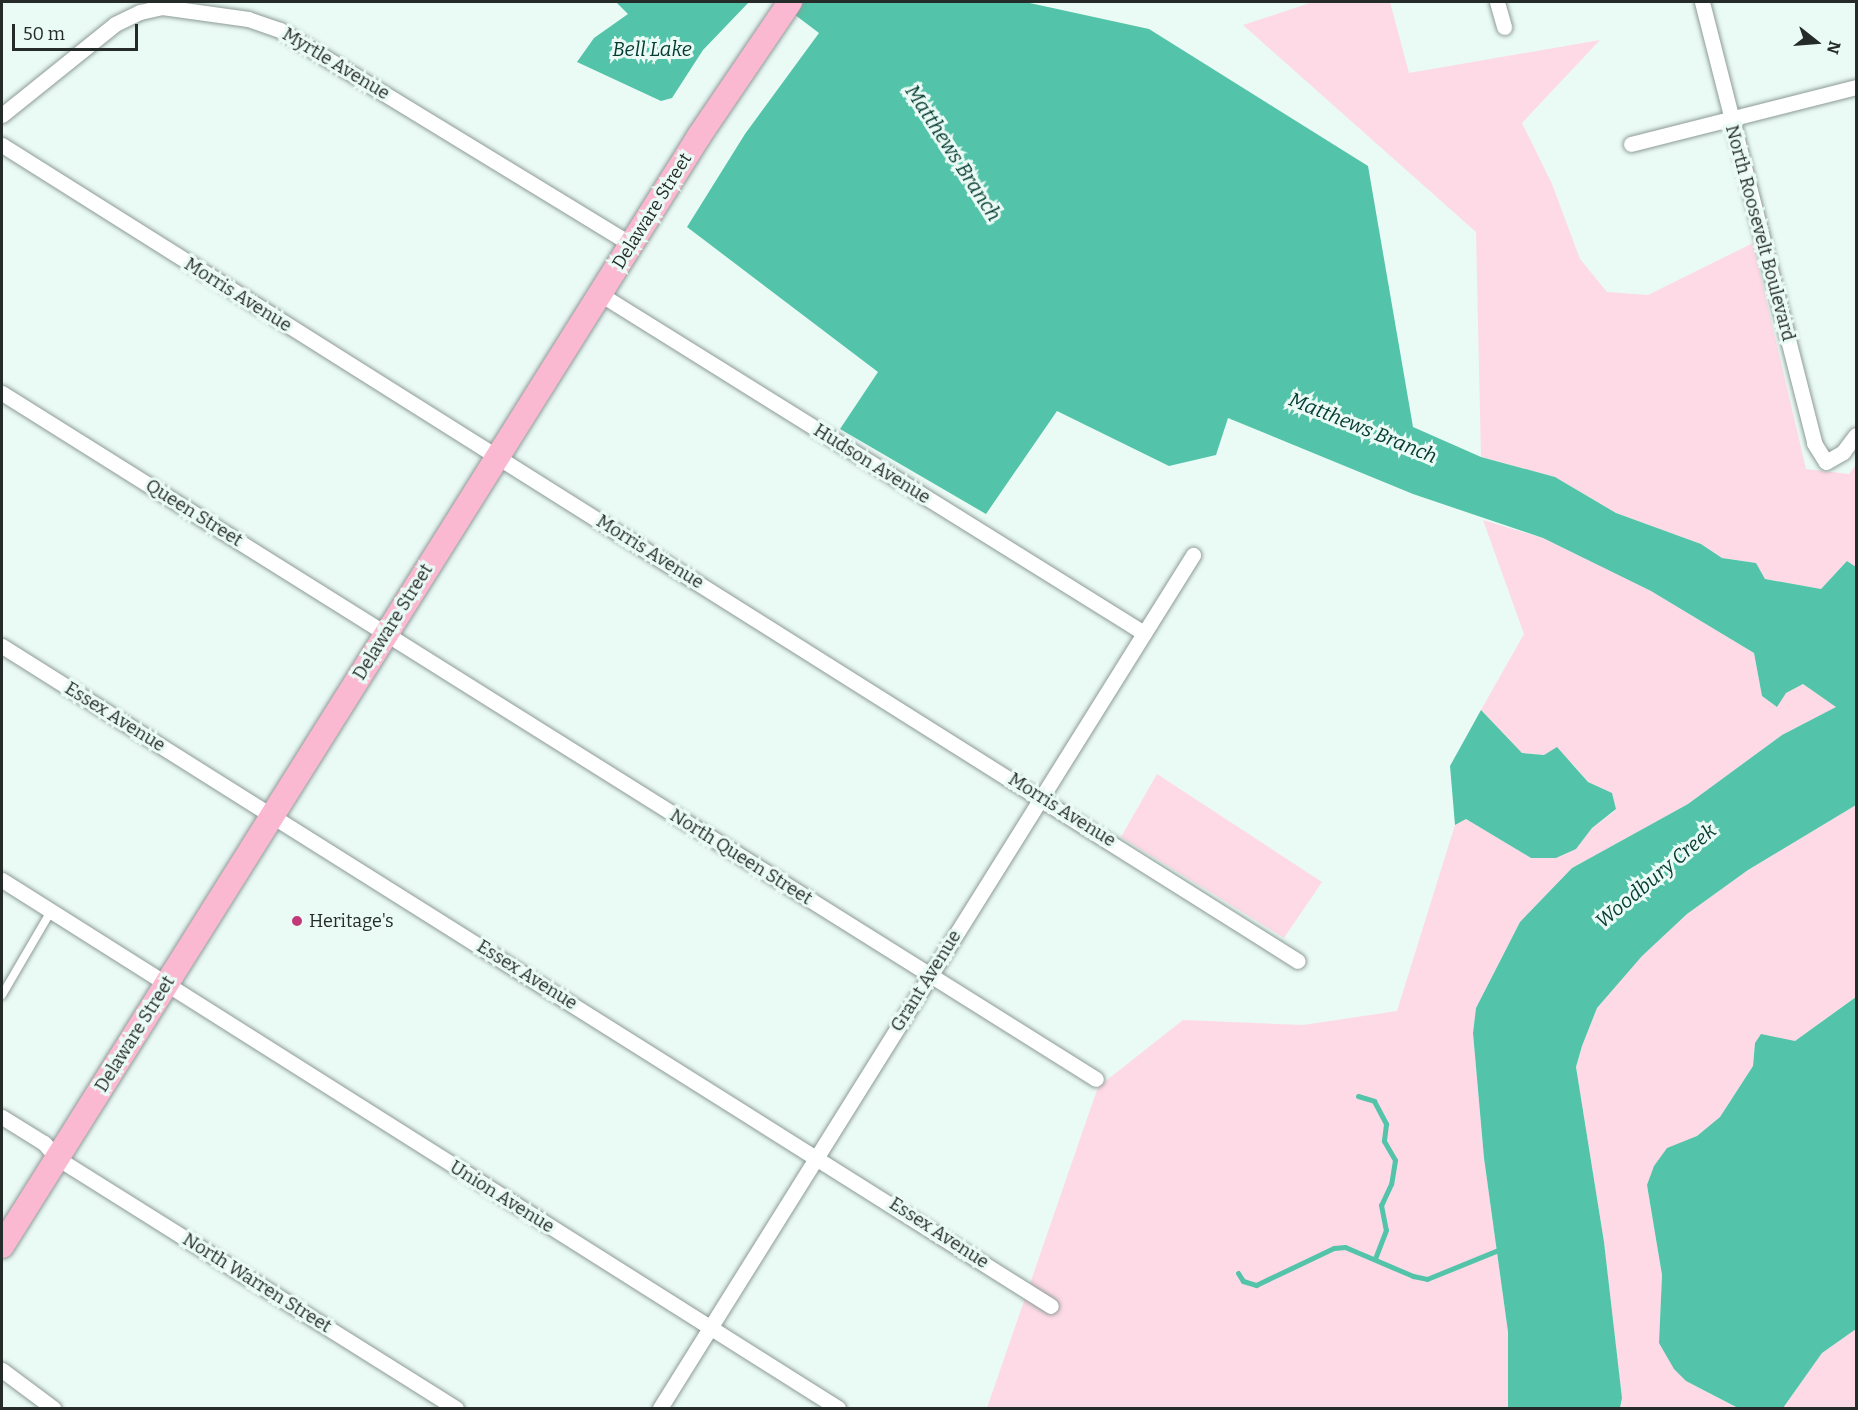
<!DOCTYPE html>
<html>
<head>
<meta charset="utf-8">
<style>
  body { margin:0 }
  #map { position:relative; width:1858px; height:1410px; overflow:hidden; background:#eafaf5; font-family:Bitter,serif }
  div>[style] { position:absolute }
  .green>* { inset:0; background:#fedae6 }
  .water>* { inset:0; background:#53c4a9 }
  .stream>* { height:5px; margin:-2.5px; padding:0 2.5px; transform-origin:2.5px; border-radius:2.5px; background:#53c4a9 }
  .roads { filter:drop-shadow(0 0 2px #8d9b97) drop-shadow(0 0 2px #8d9b97) }
  .service>* { height:8px; margin:-4px; padding:0 4px; transform-origin:4px; border-radius:4px; background:#fff }
  .minor>* { height:15px; margin:-7.5px; padding:0 7.5px; transform-origin:7.5px; border-radius:7.5px; background:#fff }
  .primary>* { height:24px; margin:-12px; padding:0 12px; transform-origin:12px; border-radius:12px; background:#fbb8d1 }
  .dots>* { width:16px; height:16px; translate:-50% -50%; box-sizing:border-box; border:3px solid #eafaf5; border-radius:50% }
  span { translate:-50% -50%; white-space:nowrap; text-align:center; line-height:1.15; -webkit-text-stroke:6px #eafaf5; paint-order:stroke }
  .street-label { font-size:18px; color:#252b29 }
  .poi-label { font-size:18px; color:#252b29 }
  .left { translate:0 -50%; text-align:left }
  .water-label { font-size:20px; color:#043a2f; font-style:italic }
  .frame { position:absolute; inset:0; border:3px solid #252b29; pointer-events:none }
  .north { position:absolute; left:1786px; top:12px; width:60px; height:60px; -webkit-text-stroke:4px #eafaf5; paint-order:stroke; rotate:107deg; font-size:16px; font-weight:700; line-height:24px; text-align:center; color:#252b29 }
  .north::after { content:''; display:block; margin:auto; width:21px; height:27px; background:#252b29; clip-path:polygon(50% 0,100% 100%,50% 72%,0 100%) }
  .scale { position:absolute; left:12px; top:24px; width:126px; height:27px; box-sizing:border-box; border:3px solid #252b29; border-top:0; padding-left:8px; font-size:18px; line-height:21px; white-space:nowrap; color:#252b29; -webkit-text-stroke:4px #eafaf5; paint-order:stroke }
</style>
</head>
<body>
<div id="map">
  <div class="green">
    <div style="clip-path:polygon(1313px 2px,1390px 2px,1409px 73px,1600px 40px,1522px 123px,1552px 184px,1580px 259px,1607px 292px,1648px 295px,1753px 243px,1806px 469px,1849px 474px,1856px 465px,1856px 567px,1847px 561px,1821px 589px,1764px 579px,1756px 563px,1722px 558px,1701px 544px,1616px 513px,1555px 477px,1481px 457px,1476px 232px,1243px 25px)"></div>
    <div style="clip-path:polygon(1483px 520px,1543px 538px,1651px 591px,1754px 653px,1762px 696px,1777px 707px,1785px 693px,1803px 684px,1837px 707px,1782px 735px,1688px 804px,1572px 868px,1520px 922px,1476px 1008px,1473px 1033px,1484px 1158px,1508px 1332px,1508px 1408px,987px 1408px,1098px 1087px,1183px 1020px,1303px 1025px,1397px 1011px,1455px 825px,1466px 819px,1531px 858px,1556px 858px,1576px 849px,1592px 828px,1616px 810px,1612px 793px,1588px 782px,1573px 764px,1544px 755px,1522px 753px,1481px 710px,1524px 634px)"></div>
    <div style="clip-path:polygon(1157px 774px,1322px 882px,1284px 938px,1121px 837px)"></div>
    <div style="clip-path:polygon(1856px 805px,1856px 997px,1795px 1041px,1755px 1043px,1753px 1066px,1720px 1117px,1697px 1136px,1667px 1149px,1647px 1185px,1662px 1275px,1659px 1343px,1686px 1381px,1738px 1408px,1620px 1408px,1622px 1398px,1604px 1242px,1576px 1067px,1582px 1046px,1597px 1008px,1642px 955px,1687px 914px,1748px 870px)"></div>
    <div style="clip-path:polygon(1856px 1329px,1856px 1408px,1783px 1408px,1822px 1353px)"></div>
  </div>
  <div class="water">
    <div style="clip-path:polygon(616px 2px,749px 2px,703px 50px,672px 98px,661px 101px,577px 62px,594px 38px,628px 14px)"></div>
    <div style="clip-path:polygon(778px 2px,1025px 2px,1149px 29px,1368px 166px,1413px 427px,1481px 457px,1555px 477px,1616px 513px,1701px 544px,1722px 558px,1756px 563px,1765px 579px,1821px 589px,1847px 561px,1856px 567px,1856px 805px,1748px 870px,1687px 914px,1642px 956px,1597px 1008px,1582px 1046px,1576px 1067px,1604px 1242px,1622px 1398px,1620px 1408px,1508px 1408px,1508px 1332px,1484px 1158px,1473px 1033px,1476px 1008px,1520px 922px,1572px 868px,1688px 804px,1782px 735px,1836px 707px,1803px 684px,1786px 693px,1777px 707px,1762px 696px,1754px 653px,1651px 591px,1543px 538px,1413px 494px,1228px 418px,1216px 455px,1169px 466px,1057px 411px,986px 514px,840px 429px,878px 372px,687px 227px,745px 134px,819px 33px)"></div>
    <div style="clip-path:polygon(1481px 710px,1522px 753px,1544px 755px,1557px 747px,1588px 782px,1612px 793px,1616px 809px,1592px 828px,1576px 849px,1556px 858px,1531px 858px,1466px 819px,1455px 825px,1450px 766px)"></div>
    <div style="clip-path:polygon(1856px 997px,1856px 1329px,1822px 1353px,1783px 1408px,1738px 1408px,1686px 1381px,1674px 1369px,1659px 1343px,1662px 1275px,1647px 1185px,1654px 1166px,1667px 1148px,1697px 1136px,1720px 1117px,1753px 1066px,1755px 1043px,1761px 1034px,1795px 1041px)"></div>
  </div>
  <div class="stream">
    <div style="left:1358px;top:1096px;width:17px;rotate:17deg"></div>
    <div style="left:1374px;top:1101px;width:26px;rotate:62deg"></div>
    <div style="left:1386px;top:1124px;width:17px;rotate:97deg"></div>
    <div style="left:1384px;top:1141px;width:22px;rotate:60deg"></div>
    <div style="left:1395px;top:1160px;width:24px;rotate:99deg"></div>
    <div style="left:1391px;top:1184px;width:23px;rotate:115deg"></div>
    <div style="left:1381px;top:1205px;width:25px;rotate:79deg"></div>
    <div style="left:1386px;top:1230px;width:31px;rotate:111deg"></div>
    <div style="left:1238px;top:1273px;width:9px;rotate:58deg"></div>
    <div style="left:1243px;top:1281px;width:14px;rotate:17deg"></div>
    <div style="left:1256px;top:1285px;width:86px;rotate:-25.4deg"></div>
    <div style="left:1334px;top:1248px;width:11px;rotate:-5deg"></div>
    <div style="left:1345px;top:1247px;width:74px;rotate:23.1deg"></div>
    <div style="left:1413px;top:1276px;width:14px;rotate:12deg"></div>
    <div style="left:1427px;top:1279px;width:80px;rotate:-22.1deg"></div>
  </div>
  <div class="roads">
    <div class="service">
      <div style="left:2px;top:995px;width:97px;rotate:-59.7deg"></div>
    </div>
    <div class="minor">
      <div style="left:1497px;top:2px;width:26px;rotate:74deg"></div>
      <div style="left:1702px;top:2px;width:455px;rotate:75.7deg"></div>
      <div style="left:1814px;top:443px;width:22px;rotate:58deg"></div>
      <div style="left:1826px;top:462px;width:20px;rotate:-30deg"></div>
      <div style="left:1843px;top:452px;width:21px;rotate:-53deg"></div>
      <div style="left:2px;top:115px;width:145px;rotate:-38.8deg"></div>
      <div style="left:115px;top:24px;width:28px;rotate:-26deg"></div>
      <div style="left:140px;top:12px;width:23px;rotate:-13deg"></div>
      <div style="left:162px;top:7px;width:87px;rotate:7.9deg"></div>
      <div style="left:248px;top:19px;width:34px;rotate:19deg"></div>
      <div style="left:280px;top:30px;width:410px;rotate:31.4deg"></div>
      <div style="left:1631px;top:144px;width:232px;rotate:-14.2deg"></div>
      <div style="left:2px;top:145px;width:1531px;rotate:32.2deg"></div>
      <div style="left:600px;top:294px;width:641px;rotate:31.93deg"></div>
      <div style="left:2px;top:393px;width:1291px;rotate:32.09deg"></div>
      <div style="left:2px;top:646px;width:1239px;rotate:32.18deg"></div>
      <div style="left:2px;top:880px;width:989px;rotate:32.28deg"></div>
      <div style="left:2px;top:1117px;width:49px;rotate:31.8deg"></div>
      <div style="left:44px;top:1143px;width:20px;rotate:49deg"></div>
      <div style="left:57px;top:1158px;width:471px;rotate:32.1deg"></div>
      <div style="left:2px;top:1370px;width:64px;rotate:36.7deg"></div>
      <div style="left:660px;top:1408px;width:1006px;rotate:-58deg"></div>
    </div>
    <div class="primary">
      <div style="left:2px;top:1246px;width:1311px;rotate:-57.87deg"></div>
      <div style="left:699px;top:136px;width:162px;rotate:-55.8deg"></div>
    </div>
  </div>
  <div class="dots">
    <div style="left:297px;top:921px;background:#c13978"></div>
  </div>
  <div class="street-label">
    <span style="left:336px;top:64px;rotate:31deg">Myrtle Avenue</span>
    <span style="left:652px;top:211px;rotate:-58deg">Delaware Street</span>
    <span style="left:1760px;top:233px;rotate:75deg">North Roosevelt Boulevard</span>
    <span style="left:238px;top:295px;rotate:32deg">Morris Avenue</span>
    <span style="left:872px;top:464px;rotate:32deg">Hudson Avenue</span>
    <span style="left:194px;top:513px;rotate:32deg">Queen Street</span>
    <span style="left:650px;top:552px;rotate:32deg">Morris Avenue</span>
    <span style="left:393px;top:622px;rotate:-58deg">Delaware Street</span>
    <span style="left:115px;top:717px;rotate:32deg">Essex Avenue</span>
    <span style="left:1062px;top:810px;rotate:32deg">Morris Avenue</span>
    <span style="left:741px;top:857px;rotate:32deg">North Queen Street</span>
    <span style="left:527px;top:975px;rotate:32deg">Essex Avenue</span>
    <span style="left:926px;top:981px;rotate:-58deg">Grant Avenue</span>
    <span style="left:135px;top:1034px;rotate:-58deg">Delaware Street</span>
    <span style="left:502px;top:1197px;rotate:32deg">Union Avenue</span>
    <span style="left:939px;top:1233px;rotate:33deg">Essex Avenue</span>
    <span style="left:257px;top:1283px;rotate:32deg">North Warren Street</span>
  </div>
  <div class="poi-label">
    <span class="left" style="left:309px;top:921px">Heritage's</span>
  </div>
  <div class="water-label">
    <span style="left:652px;top:49px">Bell Lake</span>
    <span style="left:953px;top:153px;rotate:57deg">Matthews Branch</span>
    <span style="left:1363px;top:428px;rotate:22deg">Matthews Branch</span>
    <span style="left:1656px;top:876px;rotate:-40deg">Woodbury Creek</span>
  </div>
  <div class="frame"></div>
  <div class="north">N</div>
  <div class="scale">50 m</div>
</div>
</body>
</html>
